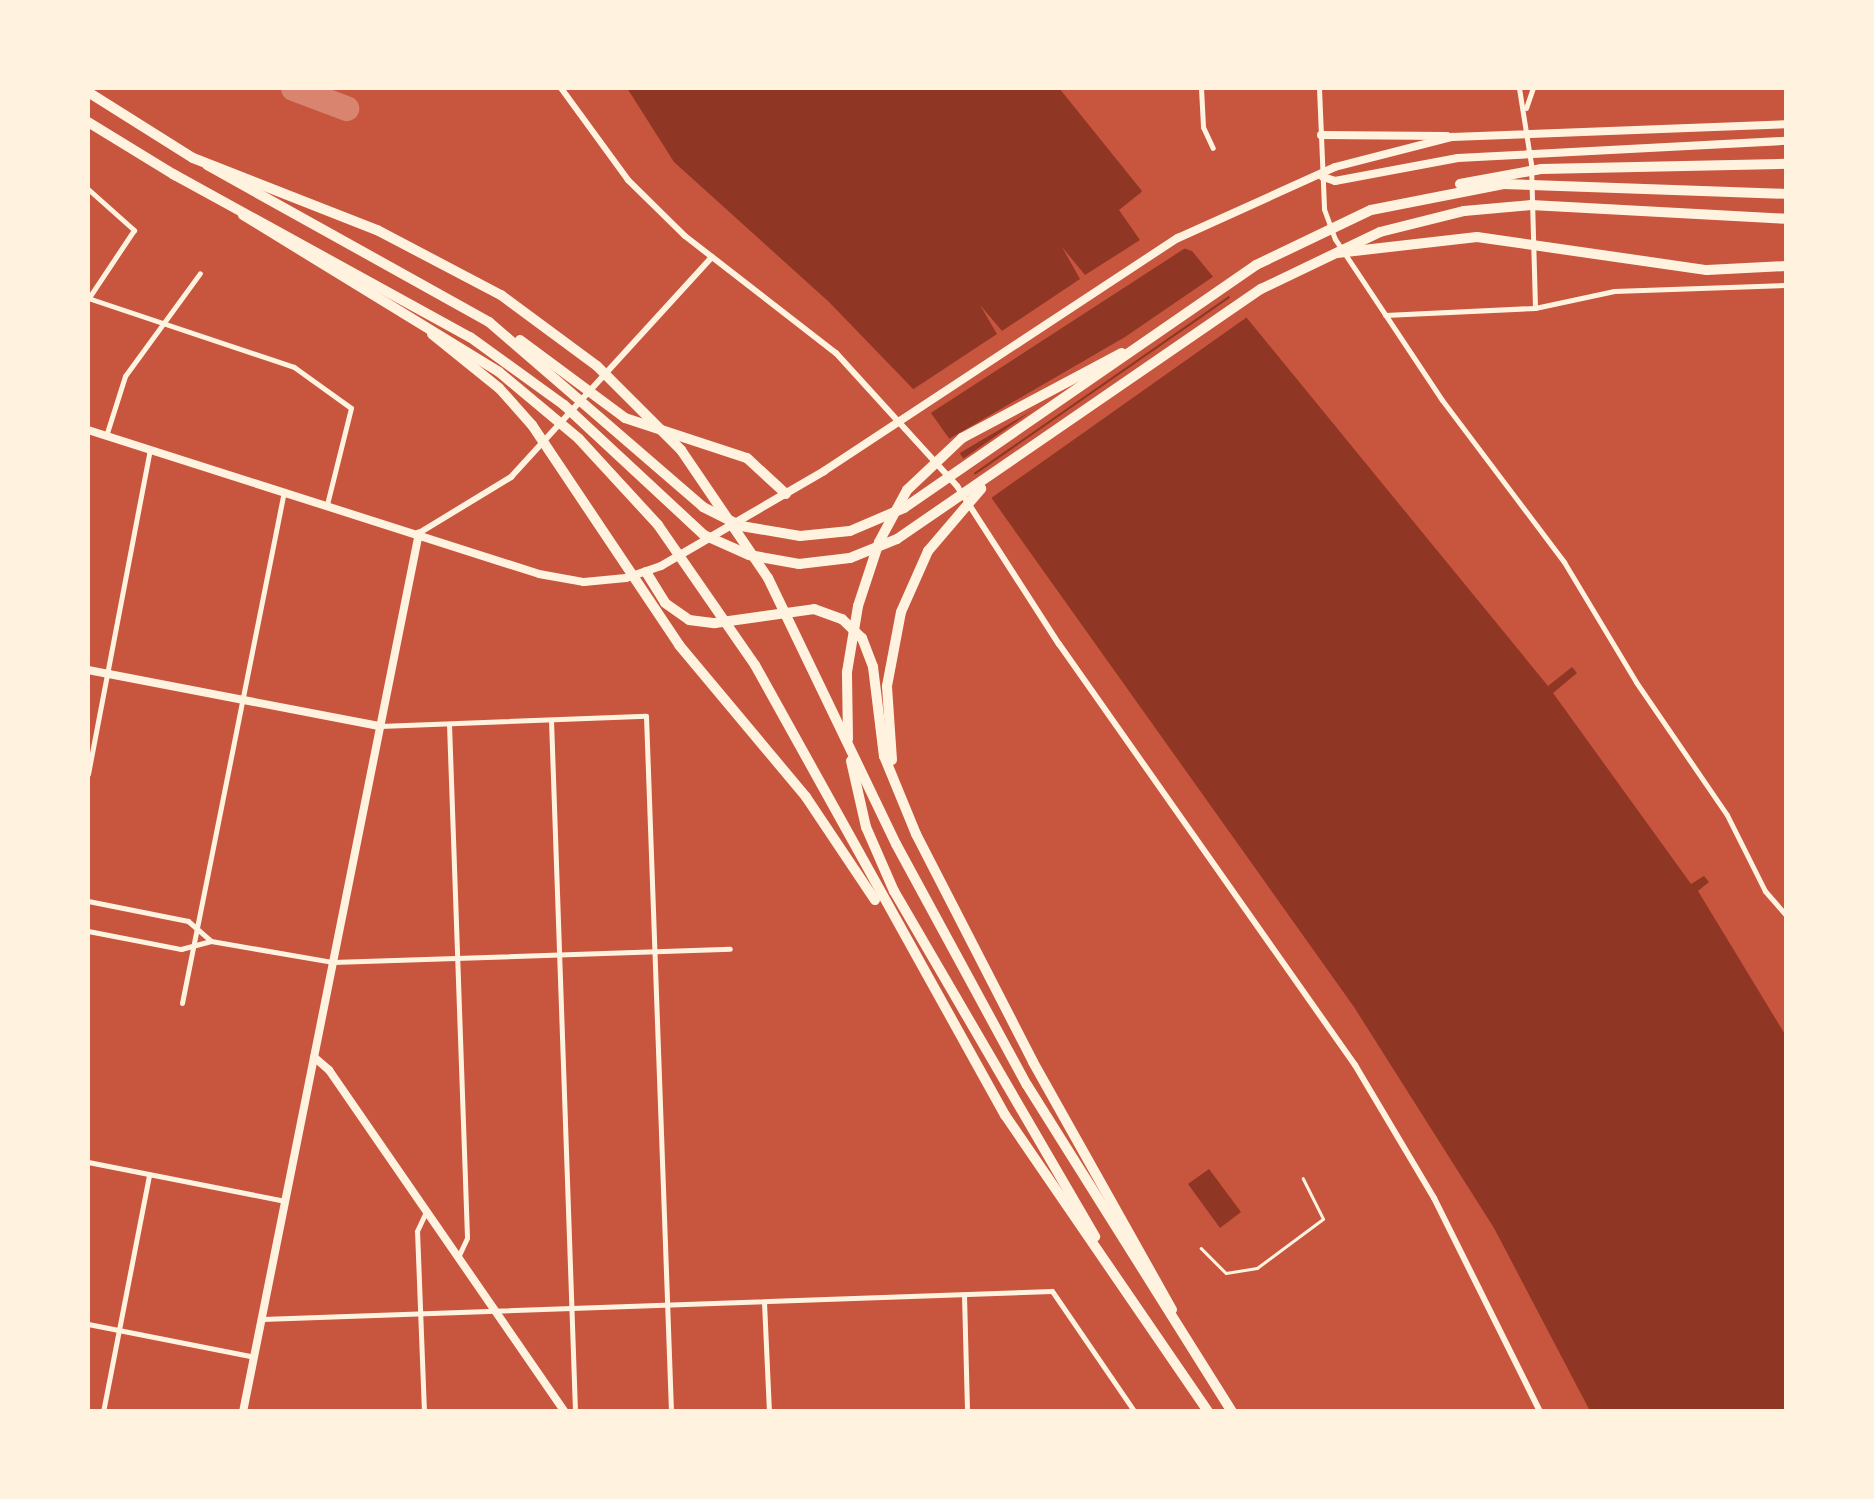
<!DOCTYPE html>
<html>
<head>
<meta charset="utf-8">
<style>
  body { margin:0 }
  #map { position:relative; width:1874px; height:1499px; overflow:hidden; background:#c8553d; font-family:Helvetica,sans-serif }
  div>[style] { position:absolute }
  .water>* { inset:0; background:#8f3625 }
  .pier>* { inset:0; background:#c8553d }
  .taxiway>* { height:25px; margin:-12.5px; padding:0 12.5px; transform-origin:12.5px; border-radius:12.5px; background:#d8846e }
  .service>* { height:2.5px; margin:-1.25px; padding:0 1.25px; transform-origin:1.25px; border-radius:1.25px; background:#fff3e0 }
  .minor>* { height:5px; margin:-2.5px; padding:0 2.5px; transform-origin:2.5px; border-radius:2.5px; background:#fff3e0 }
  .tertiary>* { height:6px; margin:-3px; padding:0 3px; transform-origin:3px; border-radius:3px; background:#fff3e0 }
  .secondary>* { height:8px; margin:-4px; padding:0 4px; transform-origin:4px; border-radius:4px; background:#fff3e0 }
  .motorway>* { height:10px; margin:-5px; padding:0 5px; transform-origin:5px; border-radius:5px; background:#fff3e0 }
  span { translate:-50% -50%; white-space:nowrap; text-align:center; line-height:1.15; -webkit-text-stroke:8px #fff3e0; paint-order:stroke }
  .frame { position:absolute; inset:0; border:90px solid #fff3e0; pointer-events:none }
</style>
</head>
<body>
<div id="map">
  <div class="water">
    <div style="clip-path:polygon(627px 88px,1059px 88px,1142px 191px,1123px 214px,1137px 232px,1192px 251px,1548px 686px,1572px 667px,1577px 673px,1553px 693px,1691px 884px,1704px 876px,1709px 882px,1698px 891px,1786px 1036px,1786px 1411px,1590px 1411px,1494px 1228px,1354px 1007px,916px 392px,829px 302px,674px 162px)"></div>
    <div style="clip-path:polygon(1209px 1169px,1241px 1212px,1220px 1228px,1188px 1184px)"></div>
  </div>
  <div class="pier">
    <div style="clip-path:polygon(1139px 194px,1143px 199px,1127px 210px,1142px 232px,1190px 245px,926px 416px,909px 392px,997px 334px,980px 305px,1002px 331px,1080px 279px,1062px 247px,1085px 275px,1140px 240px,1119px 210px)"></div>
    <div style="clip-path:polygon(1217px 274px,1233px 293px,968px 477px,957px 463px,1033px 410px,953px 457px,942px 443px,1125px 337px)"></div>
    <div style="clip-path:polygon(1234px 295px,1250px 315px,987px 501px,969px 479px)"></div>
  </div>
  <div class="taxiway">
    <div style="left:293px;top:88px;width:57px;rotate:20.7deg"></div>
  </div>
  <div class="service">
    <div style="left:1201px;top:1248px;width:35px;rotate:45deg"></div>
    <div style="left:1226px;top:1273px;width:31px;rotate:-9deg"></div>
    <div style="left:1257px;top:1268px;width:82px;rotate:-36.6deg"></div>
    <div style="left:1323px;top:1219px;width:45px;rotate:-116.6deg"></div>
  </div>
  <div class="minor">
    <div style="left:1201px;top:88px;width:39px;rotate:87deg"></div>
    <div style="left:1203px;top:127px;width:23px;rotate:65deg"></div>
    <div style="left:1319px;top:88px;width:121px;rotate:87.6deg"></div>
    <div style="left:1324px;top:209px;width:32px;rotate:70deg"></div>
    <div style="left:1335px;top:239px;width:193px;rotate:56.4deg"></div>
    <div style="left:1442px;top:400px;width:203px;rotate:53deg"></div>
    <div style="left:1564px;top:562px;width:140px;rotate:59deg"></div>
    <div style="left:1636px;top:682px;width:161px;rotate:55.6deg"></div>
    <div style="left:1727px;top:815px;width:85px;rotate:63.4deg"></div>
    <div style="left:1765px;top:891px;width:32px;rotate:49deg"></div>
    <div style="left:1519px;top:88px;width:77px;rotate:81deg"></div>
    <div style="left:1531px;top:164px;width:144px;rotate:88.4deg"></div>
    <div style="left:1526px;top:108px;width:21px;rotate:-71deg"></div>
    <div style="left:88px;top:189px;width:62px;rotate:41.7deg"></div>
    <div style="left:134px;top:230px;width:83px;rotate:123.7deg"></div>
    <div style="left:88px;top:298px;width:217px;rotate:18.5deg"></div>
    <div style="left:294px;top:367px;width:70px;rotate:35.7deg"></div>
    <div style="left:351px;top:408px;width:99px;rotate:104deg"></div>
    <div style="left:1385px;top:315px;width:150px;rotate:-2.7deg"></div>
    <div style="left:1535px;top:308px;width:81px;rotate:-12.1deg"></div>
    <div style="left:1614px;top:291px;width:172px;rotate:-2deg"></div>
    <div style="left:106px;top:436px;width:63px;rotate:-72.4deg"></div>
    <div style="left:125px;top:376px;width:127px;rotate:-53.9deg"></div>
    <div style="left:551px;top:720px;width:692px;rotate:88.01deg"></div>
    <div style="left:449px;top:724px;width:514px;rotate:87.99deg"></div>
    <div style="left:467px;top:1238px;width:21px;rotate:115deg"></div>
    <div style="left:380px;top:726px;width:266px;rotate:-2.2deg"></div>
    <div style="left:646px;top:716px;width:696px;rotate:87.94deg"></div>
    <div style="left:88px;top:774px;width:330px;rotate:-79.2deg"></div>
    <div style="left:88px;top:901px;width:102px;rotate:11.3deg"></div>
    <div style="left:188px;top:921px;width:30px;rotate:41deg"></div>
    <div style="left:211px;top:941px;width:124px;rotate:9.8deg"></div>
    <div style="left:333px;top:962px;width:397px;rotate:-1.9deg"></div>
    <div style="left:88px;top:931px;width:95px;rotate:11deg"></div>
    <div style="left:181px;top:949px;width:31px;rotate:-15deg"></div>
    <div style="left:182px;top:1003px;width:522px;rotate:-78.73deg"></div>
    <div style="left:88px;top:1162px;width:201px;rotate:11.2deg"></div>
    <div style="left:964px;top:1295px;width:117px;rotate:88.5deg"></div>
    <div style="left:764px;top:1302px;width:110px;rotate:87.4deg"></div>
    <div style="left:262px;top:1319px;width:790px;rotate:-2.03deg"></div>
    <div style="left:1052px;top:1291px;width:147px;rotate:55.6deg"></div>
    <div style="left:88px;top:1324px;width:169px;rotate:11.2deg"></div>
    <div style="left:103px;top:1412px;width:241px;rotate:-79deg"></div>
    <div style="left:424px;top:1412px;width:181px;rotate:-92.2deg"></div>
    <div style="left:417px;top:1231px;width:21px;rotate:-65deg"></div>
  </div>
  <div class="tertiary">
    <div style="left:561px;top:88px;width:114px;rotate:53.9deg"></div>
    <div style="left:628px;top:180px;width:80px;rotate:44.5deg"></div>
    <div style="left:685px;top:236px;width:191px;rotate:37.8deg"></div>
    <div style="left:836px;top:353px;width:180px;rotate:47.7deg"></div>
    <div style="left:957px;top:486px;width:188px;rotate:57.2deg"></div>
    <div style="left:1059px;top:644px;width:515px;rotate:54.89deg"></div>
    <div style="left:1355px;top:1065px;width:155px;rotate:59.3deg"></div>
    <div style="left:1434px;top:1198px;width:239px;rotate:63.6deg"></div>
    <div style="left:419px;top:533px;width:108px;rotate:-31.3deg"></div>
    <div style="left:511px;top:477px;width:298px;rotate:-47.6deg"></div>
  </div>
  <div class="secondary">
    <div style="left:1321px;top:135px;width:126px;rotate:0.5deg"></div>
    <div style="left:1323px;top:177px;width:13px;rotate:18deg"></div>
    <div style="left:1335px;top:181px;width:125px;rotate:-10.6deg"></div>
    <div style="left:1458px;top:158px;width:328px;rotate:-3deg"></div>
    <div style="left:88px;top:430px;width:473px;rotate:17.7deg"></div>
    <div style="left:539px;top:574px;width:46px;rotate:10.1deg"></div>
    <div style="left:584px;top:582px;width:42px;rotate:-5.4deg"></div>
    <div style="left:626px;top:578px;width:37px;rotate:-19deg"></div>
    <div style="left:661px;top:566px;width:189px;rotate:-30.2deg"></div>
    <div style="left:824px;top:471px;width:424px;rotate:-33.4deg"></div>
    <div style="left:1178px;top:238px;width:172px;rotate:-24.3deg"></div>
    <div style="left:1335px;top:167px;width:121px;rotate:-14.4deg"></div>
    <div style="left:1452px;top:137px;width:334px;rotate:-2.2deg"></div>
    <div style="left:88px;top:670px;width:295px;rotate:10.9deg"></div>
    <div style="left:314px;top:1057px;width:20px;rotate:41deg"></div>
    <div style="left:329px;top:1070px;width:416px;rotate:55.4deg"></div>
    <div style="left:243px;top:1412px;width:896px;rotate:-78.68deg"></div>
  </div>
  <div class="motorway">
    <div style="left:88px;top:92px;width:124px;rotate:32.2deg"></div>
    <div style="left:193px;top:158px;width:198px;rotate:21.4deg"></div>
    <div style="left:377px;top:230px;width:140px;rotate:27.7deg"></div>
    <div style="left:501px;top:295px;width:119px;rotate:36.5deg"></div>
    <div style="left:597px;top:366px;width:119px;rotate:45deg"></div>
    <div style="left:681px;top:450px;width:155px;rotate:55.8deg"></div>
    <div style="left:768px;top:578px;width:295px;rotate:64.3deg"></div>
    <div style="left:896px;top:844px;width:274px;rotate:61.5deg"></div>
    <div style="left:1027px;top:1085px;width:386px;rotate:57.9deg"></div>
    <div style="left:88px;top:122px;width:103px;rotate:31.5deg"></div>
    <div style="left:207px;top:165px;width:323px;rotate:29.1deg"></div>
    <div style="left:489px;top:322px;width:283px;rotate:40.8deg"></div>
    <div style="left:703px;top:507px;width:42px;rotate:26.6deg"></div>
    <div style="left:741px;top:526px;width:60px;rotate:9.6deg"></div>
    <div style="left:800px;top:536px;width:50px;rotate:-5.7deg"></div>
    <div style="left:850px;top:531px;width:59px;rotate:-23.1deg"></div>
    <div style="left:904px;top:508px;width:428px;rotate:-34.6deg"></div>
    <div style="left:1256px;top:265px;width:127px;rotate:-25.6deg"></div>
    <div style="left:1371px;top:210px;width:135px;rotate:-11.1deg"></div>
    <div style="left:1503px;top:184px;width:283px;rotate:2deg"></div>
    <div style="left:173px;top:174px;width:339px;rotate:28.8deg"></div>
    <div style="left:470px;top:337px;width:116px;rotate:35.9deg"></div>
    <div style="left:564px;top:405px;width:191px;rotate:42.9deg"></div>
    <div style="left:704px;top:535px;width:49px;rotate:24deg"></div>
    <div style="left:749px;top:555px;width:51px;rotate:10.2deg"></div>
    <div style="left:799px;top:564px;width:51px;rotate:-6.7deg"></div>
    <div style="left:850px;top:558px;width:51px;rotate:-22deg"></div>
    <div style="left:897px;top:539px;width:442px;rotate:-34.5deg"></div>
    <div style="left:1261px;top:289px;width:132px;rotate:-25.6deg"></div>
    <div style="left:1380px;top:232px;width:87px;rotate:-14deg"></div>
    <div style="left:1464px;top:211px;width:67px;rotate:-5.1deg"></div>
    <div style="left:1531px;top:205px;width:255px;rotate:3.1deg"></div>
    <div style="left:1460px;top:184px;width:82px;rotate:-10.5deg"></div>
    <div style="left:1541px;top:169px;width:245px;rotate:-1.2deg"></div>
    <div style="left:243px;top:215px;width:300px;rotate:31.5deg"></div>
    <div style="left:499px;top:372px;width:104px;rotate:39.9deg"></div>
    <div style="left:579px;top:439px;width:117px;rotate:47.4deg"></div>
    <div style="left:658px;top:525px;width:170px;rotate:55.3deg"></div>
    <div style="left:755px;top:665px;width:515px;rotate:60.95deg"></div>
    <div style="left:1005px;top:1115px;width:360px;rotate:55.6deg"></div>
    <div style="left:1337px;top:253px;width:141px;rotate:-6.5deg"></div>
    <div style="left:1477px;top:237px;width:232px;rotate:8.2deg"></div>
    <div style="left:1707px;top:270px;width:79px;rotate:-2.9deg"></div>
    <div style="left:432px;top:334px;width:86px;rotate:38.9deg"></div>
    <div style="left:499px;top:388px;width:50px;rotate:48.3deg"></div>
    <div style="left:532px;top:425px;width:265px;rotate:56.2deg"></div>
    <div style="left:679px;top:645px;width:198px;rotate:50.1deg"></div>
    <div style="left:806px;top:797px;width:124px;rotate:56.2deg"></div>
    <div style="left:520px;top:340px;width:131px;rotate:36.6deg"></div>
    <div style="left:625px;top:418px;width:128px;rotate:18.2deg"></div>
    <div style="left:747px;top:458px;width:53px;rotate:42.7deg"></div>
    <div style="left:646px;top:572px;width:36px;rotate:58deg"></div>
    <div style="left:665px;top:603px;width:29px;rotate:35deg"></div>
    <div style="left:689px;top:620px;width:26px;rotate:7deg"></div>
    <div style="left:715px;top:623px;width:100px;rotate:-8deg"></div>
    <div style="left:814px;top:609px;width:30px;rotate:20deg"></div>
    <div style="left:842px;top:619px;width:28px;rotate:44deg"></div>
    <div style="left:862px;top:638px;width:31px;rotate:69deg"></div>
    <div style="left:873px;top:667px;width:90px;rotate:83deg"></div>
    <div style="left:884px;top:756px;width:84px;rotate:67.7deg"></div>
    <div style="left:916px;top:834px;width:256px;rotate:62.8deg"></div>
    <div style="left:1033px;top:1062px;width:284px;rotate:60.7deg"></div>
    <div style="left:848px;top:739px;width:67px;rotate:-90.9deg"></div>
    <div style="left:847px;top:672px;width:67px;rotate:-80.5deg"></div>
    <div style="left:858px;top:606px;width:67px;rotate:-71.8deg"></div>
    <div style="left:879px;top:542px;width:59px;rotate:-61.7deg"></div>
    <div style="left:907px;top:490px;width:76px;rotate:-43.4deg"></div>
    <div style="left:962px;top:438px;width:181px;rotate:-28deg"></div>
    <div style="left:892px;top:760px;width:74px;rotate:-93.9deg"></div>
    <div style="left:887px;top:686px;width:75px;rotate:-79.3deg"></div>
    <div style="left:901px;top:612px;width:67px;rotate:-66.1deg"></div>
    <div style="left:928px;top:551px;width:82px;rotate:-49.5deg"></div>
    <div style="left:851px;top:761px;width:68px;rotate:77.2deg"></div>
    <div style="left:866px;top:827px;width:70px;rotate:66.4deg"></div>
    <div style="left:894px;top:891px;width:400px;rotate:59.8deg"></div>
  </div>
  <div class="frame"></div>
</div>
</body>
</html>
